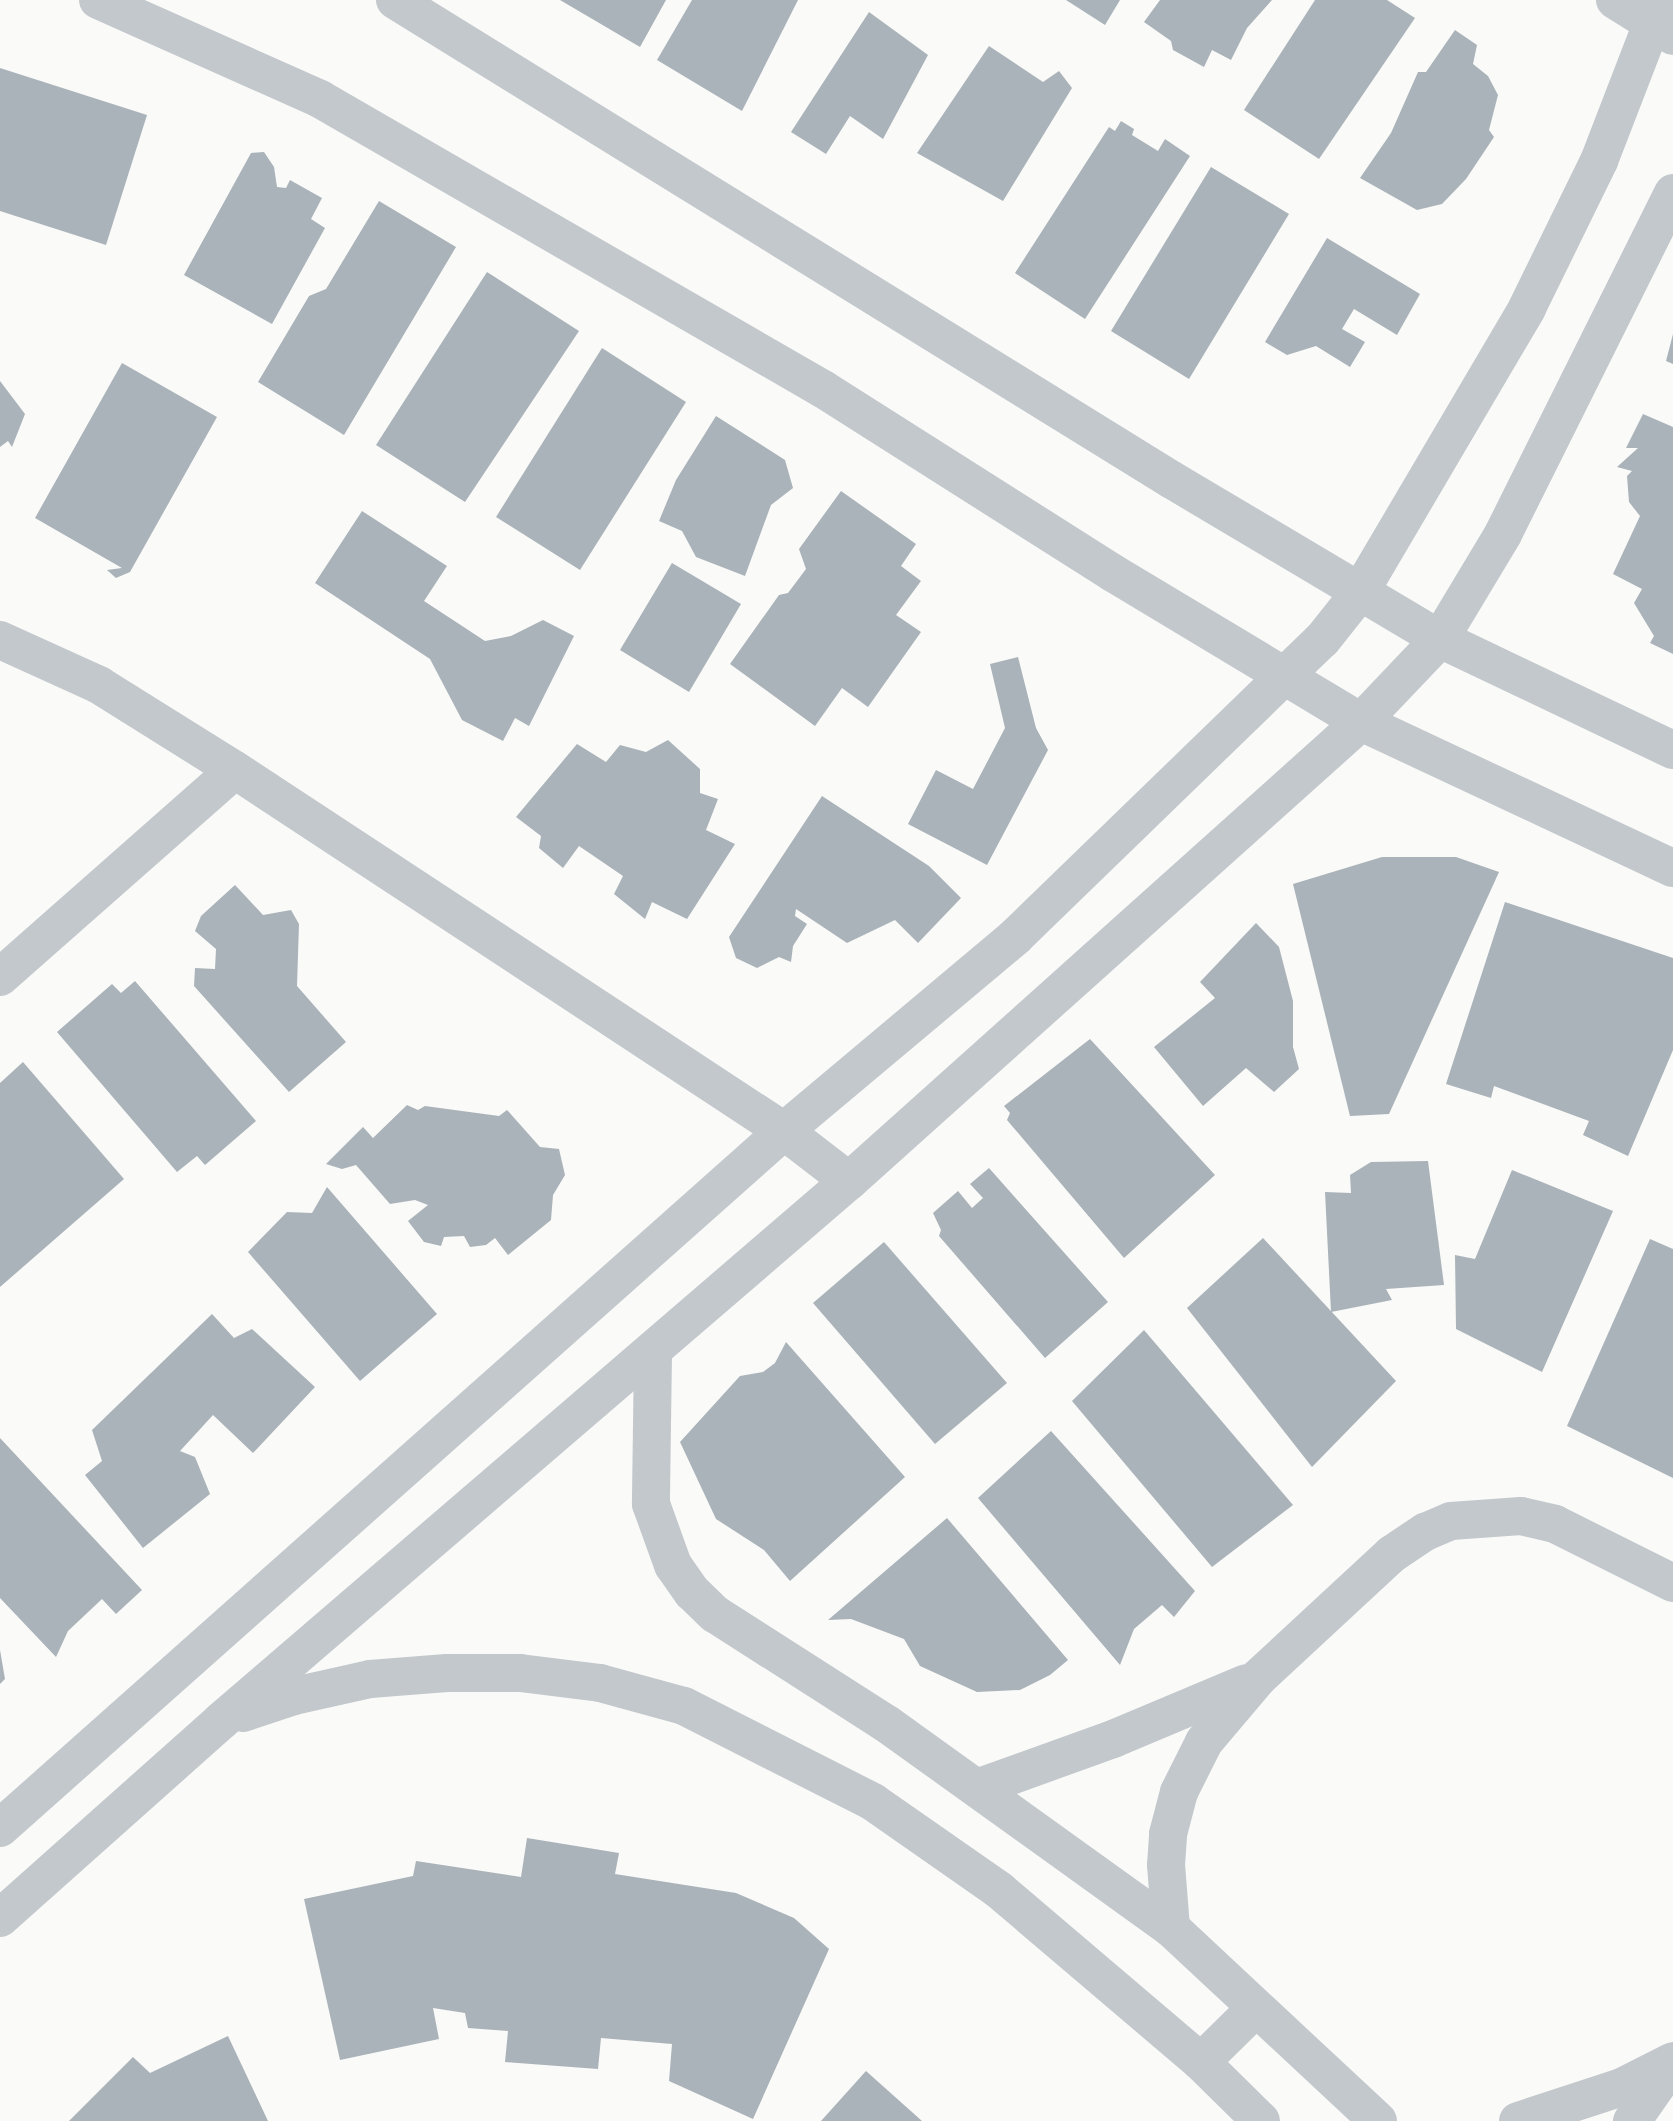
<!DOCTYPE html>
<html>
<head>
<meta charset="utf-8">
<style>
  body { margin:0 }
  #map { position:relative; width:1673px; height:2121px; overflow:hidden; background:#fafaf8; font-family:Roboto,sans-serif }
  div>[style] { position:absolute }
  .building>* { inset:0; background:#aab3b9 }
  .minor>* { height:38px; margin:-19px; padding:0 19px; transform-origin:19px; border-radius:19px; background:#c3c8cc }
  span { translate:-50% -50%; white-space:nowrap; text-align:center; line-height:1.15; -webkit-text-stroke:7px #fff; paint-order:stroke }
</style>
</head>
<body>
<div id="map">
  <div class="building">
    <div style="clip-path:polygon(560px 0,666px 0,640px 47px)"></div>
    <div style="clip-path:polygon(692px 0,798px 0,742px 111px,657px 60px)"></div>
    <div style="clip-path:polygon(1066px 0,1120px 0,1105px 25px)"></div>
    <div style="clip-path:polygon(1160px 0,1272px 0,1247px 28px,1231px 60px,1212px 50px,1204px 67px,1173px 50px,1171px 41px,1144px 22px)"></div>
    <div style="clip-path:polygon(1315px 0,1387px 0,1415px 18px,1319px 159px,1244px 110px)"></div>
    <div style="clip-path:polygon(869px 12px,928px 55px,883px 139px,850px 116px,826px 154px,791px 132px)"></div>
    <div style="clip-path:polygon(1455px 30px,1477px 45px,1473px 64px,1488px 76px,1498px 95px,1489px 130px,1494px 137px,1466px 179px,1442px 204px,1417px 210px,1360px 178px,1391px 133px,1418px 72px,1426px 72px)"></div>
    <div style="clip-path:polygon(989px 46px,1043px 82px,1059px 71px,1072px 88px,1003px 201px,917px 153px)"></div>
    <div style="clip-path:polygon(0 68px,147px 115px,106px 245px,0 211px)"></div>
    <div style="clip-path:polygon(1121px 121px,1134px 129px,1132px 135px,1158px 151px,1165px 139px,1190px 156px,1085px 319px,1015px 273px,1109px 127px,1115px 131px)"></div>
    <div style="clip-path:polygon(264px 152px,274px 167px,277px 187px,286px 188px,290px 180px,322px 198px,311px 219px,325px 228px,272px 324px,184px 275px,251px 153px)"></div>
    <div style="clip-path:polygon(1211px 167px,1289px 214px,1189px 379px,1111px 331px)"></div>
    <div style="clip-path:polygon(379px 201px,456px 247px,344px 435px,258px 382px,309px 296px,326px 289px)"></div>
    <div style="clip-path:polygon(1327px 238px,1420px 294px,1397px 335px,1354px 309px,1342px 329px,1365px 342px,1350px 367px,1316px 346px,1287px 355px,1265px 342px)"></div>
    <div style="clip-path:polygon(487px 272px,579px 331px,465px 502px,376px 445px)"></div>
    <div style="clip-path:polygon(1673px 334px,1673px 364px,1666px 361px)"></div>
    <div style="clip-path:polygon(602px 348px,686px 402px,580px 570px,496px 517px)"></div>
    <div style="clip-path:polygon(122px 363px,217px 417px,130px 572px,116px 578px,107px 570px,122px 568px,35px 518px)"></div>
    <div style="clip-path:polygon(0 381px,25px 414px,12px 447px,8px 441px,0 447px)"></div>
    <div style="clip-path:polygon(1643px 414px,1673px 427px,1673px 654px,1650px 643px,1654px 636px,1634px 603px,1642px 589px,1613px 574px,1640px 516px,1629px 502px,1627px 476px,1632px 471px,1617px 467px,1638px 448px,1626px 448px)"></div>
    <div style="clip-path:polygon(716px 416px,785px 460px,793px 488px,771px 505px,745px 576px,696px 557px,682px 531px,659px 521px,676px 480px)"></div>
    <div style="clip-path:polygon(841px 491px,916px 544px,901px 566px,921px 581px,896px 615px,921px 632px,868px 707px,842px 688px,815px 726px,730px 664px,779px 595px,788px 593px,806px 569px,799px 549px)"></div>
    <div style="clip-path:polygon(362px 511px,447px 566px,424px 601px,485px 641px,511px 636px,543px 620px,574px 636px,529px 726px,515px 718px,503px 741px,462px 720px,430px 659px,315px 583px)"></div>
    <div style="clip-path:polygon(672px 563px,741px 604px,689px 692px,620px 650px)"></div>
    <div style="clip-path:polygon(1018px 657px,1036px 728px,1048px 750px,987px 865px,908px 824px,936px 770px,973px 789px,1005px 728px,990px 664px)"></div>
    <div style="clip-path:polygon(668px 740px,700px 769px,700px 793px,718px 799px,706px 830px,735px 844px,687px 919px,652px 902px,645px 919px,614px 894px,623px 876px,579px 846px,563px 868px,539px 848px,541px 836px,516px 817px,577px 744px,606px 762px,620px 745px,646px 752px)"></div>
    <div style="clip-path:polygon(822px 796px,929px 866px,961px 898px,918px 943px,895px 920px,847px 943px,796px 909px,795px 916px,807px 924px,793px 946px,791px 962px,779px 957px,757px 968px,736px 958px,729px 937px)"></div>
    <div style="clip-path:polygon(1382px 857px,1456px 857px,1499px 872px,1389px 1114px,1350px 1116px,1293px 884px)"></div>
    <div style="clip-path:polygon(235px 885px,263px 915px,291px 910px,299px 924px,297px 986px,346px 1042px,289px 1092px,194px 986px,195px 968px,215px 969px,216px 949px,195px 931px,201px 916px)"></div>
    <div style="clip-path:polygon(1505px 902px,1673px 958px,1673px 1050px,1628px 1156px,1583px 1135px,1589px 1121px,1494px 1086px,1491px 1098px,1446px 1084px)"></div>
    <div style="clip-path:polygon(1256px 923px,1279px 947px,1293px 1001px,1293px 1047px,1299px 1069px,1274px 1092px,1246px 1068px,1203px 1106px,1154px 1047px,1215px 998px,1200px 982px)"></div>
    <div style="clip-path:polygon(135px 981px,256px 1121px,205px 1165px,197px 1156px,177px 1172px,57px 1032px,112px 984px,121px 993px)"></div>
    <div style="clip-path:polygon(1090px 1039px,1215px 1175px,1124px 1258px,1007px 1120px,1010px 1113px,1004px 1106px)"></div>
    <div style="clip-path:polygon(23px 1062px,124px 1179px,0 1287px,0 1083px)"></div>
    <div style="clip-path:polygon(407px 1105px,418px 1110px,425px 1106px,499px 1116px,507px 1110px,540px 1147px,559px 1149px,565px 1175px,553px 1195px,551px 1220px,508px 1255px,495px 1238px,486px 1245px,470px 1247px,464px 1236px,444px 1237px,441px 1246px,424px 1242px,408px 1221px,428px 1205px,415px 1200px,390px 1204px,356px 1165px,342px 1169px,326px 1164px,363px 1127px,373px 1138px)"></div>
    <div style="clip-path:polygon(1428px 1161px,1444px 1285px,1386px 1289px,1392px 1300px,1331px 1312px,1325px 1192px,1351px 1193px,1350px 1175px,1371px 1162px)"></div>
    <div style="clip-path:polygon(989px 1168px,1108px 1302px,1045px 1358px,939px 1236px,941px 1230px,933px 1213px,958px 1191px,972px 1208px,983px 1198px,970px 1184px)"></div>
    <div style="clip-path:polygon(1512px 1170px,1613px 1211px,1542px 1372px,1456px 1329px,1455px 1255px,1475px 1259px)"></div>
    <div style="clip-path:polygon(327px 1187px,437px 1314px,360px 1381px,248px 1252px,287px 1212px,312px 1213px)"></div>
    <div style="clip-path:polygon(1263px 1238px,1396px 1381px,1312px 1467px,1187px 1308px)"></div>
    <div style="clip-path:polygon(1650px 1239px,1673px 1249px,1673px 1478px,1567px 1426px)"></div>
    <div style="clip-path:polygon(884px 1242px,1007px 1383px,935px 1444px,813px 1303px)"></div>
    <div style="clip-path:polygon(212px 1314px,234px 1338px,252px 1329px,315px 1387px,253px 1453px,213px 1415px,180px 1451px,195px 1457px,210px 1494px,143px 1548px,85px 1475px,102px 1461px,92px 1430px)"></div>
    <div style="clip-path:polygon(1144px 1330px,1293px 1505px,1212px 1567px,1072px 1401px)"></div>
    <div style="clip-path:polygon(786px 1342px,905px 1477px,790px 1581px,764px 1550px,716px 1519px,680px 1442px,740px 1376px,763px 1372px,775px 1363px)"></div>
    <div style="clip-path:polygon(1051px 1431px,1195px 1591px,1174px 1617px,1162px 1605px,1134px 1629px,1120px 1665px,978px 1498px)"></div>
    <div style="clip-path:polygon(0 1438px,142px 1590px,116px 1614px,102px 1599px,68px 1631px,56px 1657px,0 1598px)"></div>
    <div style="clip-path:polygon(947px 1518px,1068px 1660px,1050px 1675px,1020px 1690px,977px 1692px,920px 1666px,904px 1639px,851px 1619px,828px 1620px)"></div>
    <div style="clip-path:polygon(0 1650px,5px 1679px,0 1684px)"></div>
    <div style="clip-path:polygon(527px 1838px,619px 1853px,615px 1874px,736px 1893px,794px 1918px,829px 1949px,753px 2119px,669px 2081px,672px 2044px,601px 2038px,598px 2069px,505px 2062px,508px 2031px,468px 2028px,465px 2013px,433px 2008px,439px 2039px,340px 2060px,304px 1899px,413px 1876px,416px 1861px,521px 1877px)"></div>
    <div style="clip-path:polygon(228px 2036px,268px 2121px,69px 2121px,133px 2057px,150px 2073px)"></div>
    <div style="clip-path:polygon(866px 2071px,922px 2121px,821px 2121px)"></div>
  </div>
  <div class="minor">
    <div style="left:98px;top:0;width:243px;rotate:24deg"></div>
    <div style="left:320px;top:99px;width:581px;rotate:29.97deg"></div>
    <div style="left:823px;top:389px;width:343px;rotate:32.4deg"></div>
    <div style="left:1113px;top:573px;width:289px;rotate:31deg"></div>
    <div style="left:1361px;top:722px;width:344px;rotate:25.1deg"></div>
    <div style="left:395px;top:0;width:913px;rotate:31.71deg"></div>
    <div style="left:1172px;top:480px;width:312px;rotate:30.7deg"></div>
    <div style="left:1440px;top:639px;width:258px;rotate:25.5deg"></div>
    <div style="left:1615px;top:0;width:68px;rotate:31.8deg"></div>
    <div style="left:0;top:640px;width:109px;rotate:24.4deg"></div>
    <div style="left:99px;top:685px;width:160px;rotate:32deg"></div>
    <div style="left:235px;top:770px;width:657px;rotate:33.33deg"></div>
    <div style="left:784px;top:1131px;width:82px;rotate:37.6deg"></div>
    <div style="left:0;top:977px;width:313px;rotate:-41.4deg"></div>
    <div style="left:653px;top:1353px;width:151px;rotate:90.8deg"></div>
    <div style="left:651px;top:1504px;width:65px;rotate:70.2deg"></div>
    <div style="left:673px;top:1565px;width:33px;rotate:55deg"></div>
    <div style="left:692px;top:1592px;width:32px;rotate:44deg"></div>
    <div style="left:715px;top:1614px;width:204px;rotate:32.6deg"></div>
    <div style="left:887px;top:1724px;width:350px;rotate:35.7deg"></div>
    <div style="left:1171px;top:1928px;width:283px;rotate:43deg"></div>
    <div style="left:243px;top:1713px;width:54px;rotate:-18.4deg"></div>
    <div style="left:294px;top:1696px;width:78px;rotate:-12.6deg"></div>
    <div style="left:370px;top:1679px;width:77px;rotate:-4.5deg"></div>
    <div style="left:447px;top:1673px;width:73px"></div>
    <div style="left:520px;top:1673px;width:81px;rotate:7.1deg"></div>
    <div style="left:600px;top:1683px;width:87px;rotate:15.3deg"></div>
    <div style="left:684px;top:1706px;width:212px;rotate:26.9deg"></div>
    <div style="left:873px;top:1802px;width:154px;rotate:34.9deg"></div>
    <div style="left:999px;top:1890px;width:265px;rotate:40.4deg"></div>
    <div style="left:1201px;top:2062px;width:84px;rotate:44.5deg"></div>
    <div style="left:977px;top:1788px;width:145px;rotate:-19.8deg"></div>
    <div style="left:1113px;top:1739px;width:144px;rotate:-22.8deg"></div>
    <div style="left:0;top:1828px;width:1049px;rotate:-41.64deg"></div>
    <div style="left:784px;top:1131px;width:302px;rotate:-40deg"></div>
    <div style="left:1015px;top:937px;width:427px;rotate:-44.1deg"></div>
    <div style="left:1322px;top:640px;width:61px;rotate:-51.6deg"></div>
    <div style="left:1360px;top:592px;width:329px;rotate:-59.5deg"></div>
    <div style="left:1527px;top:308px;width:164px;rotate:-63.9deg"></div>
    <div style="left:1599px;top:161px;width:173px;rotate:-68.9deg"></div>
    <div style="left:0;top:1918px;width:296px;rotate:-41.7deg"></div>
    <div style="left:221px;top:1721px;width:828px;rotate:-40.69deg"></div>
    <div style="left:849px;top:1181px;width:688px;rotate:-41.88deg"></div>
    <div style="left:1361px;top:722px;width:115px;rotate:-46.4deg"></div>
    <div style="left:1440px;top:639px;width:122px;rotate:-59deg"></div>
    <div style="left:1503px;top:534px;width:381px;rotate:-63.5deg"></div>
    <div style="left:1171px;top:1928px;width:63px;rotate:-94.5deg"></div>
    <div style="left:1166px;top:1865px;width:31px;rotate:-86deg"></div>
    <div style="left:1168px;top:1834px;width:43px;rotate:-75.3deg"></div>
    <div style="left:1179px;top:1792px;width:56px;rotate:-63.4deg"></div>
    <div style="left:1204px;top:1742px;width:84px;rotate:-49.8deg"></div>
    <div style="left:1258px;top:1678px;width:183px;rotate:-42.8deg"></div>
    <div style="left:1392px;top:1554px;width:40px;rotate:-34deg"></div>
    <div style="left:1425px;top:1532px;width:28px;rotate:-23deg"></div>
    <div style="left:1451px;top:1521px;width:70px;rotate:-4.1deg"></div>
    <div style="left:1521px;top:1516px;width:35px;rotate:13deg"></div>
    <div style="left:1555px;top:1524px;width:132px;rotate:26.6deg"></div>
    <div style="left:1201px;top:2062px;width:77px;rotate:-44.5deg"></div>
    <div style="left:1518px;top:2121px;width:109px;rotate:-18.1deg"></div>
    <div style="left:1622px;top:2087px;width:57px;rotate:-27deg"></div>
    <div style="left:1632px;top:2121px;width:68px;rotate:-55.1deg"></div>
  </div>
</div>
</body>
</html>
